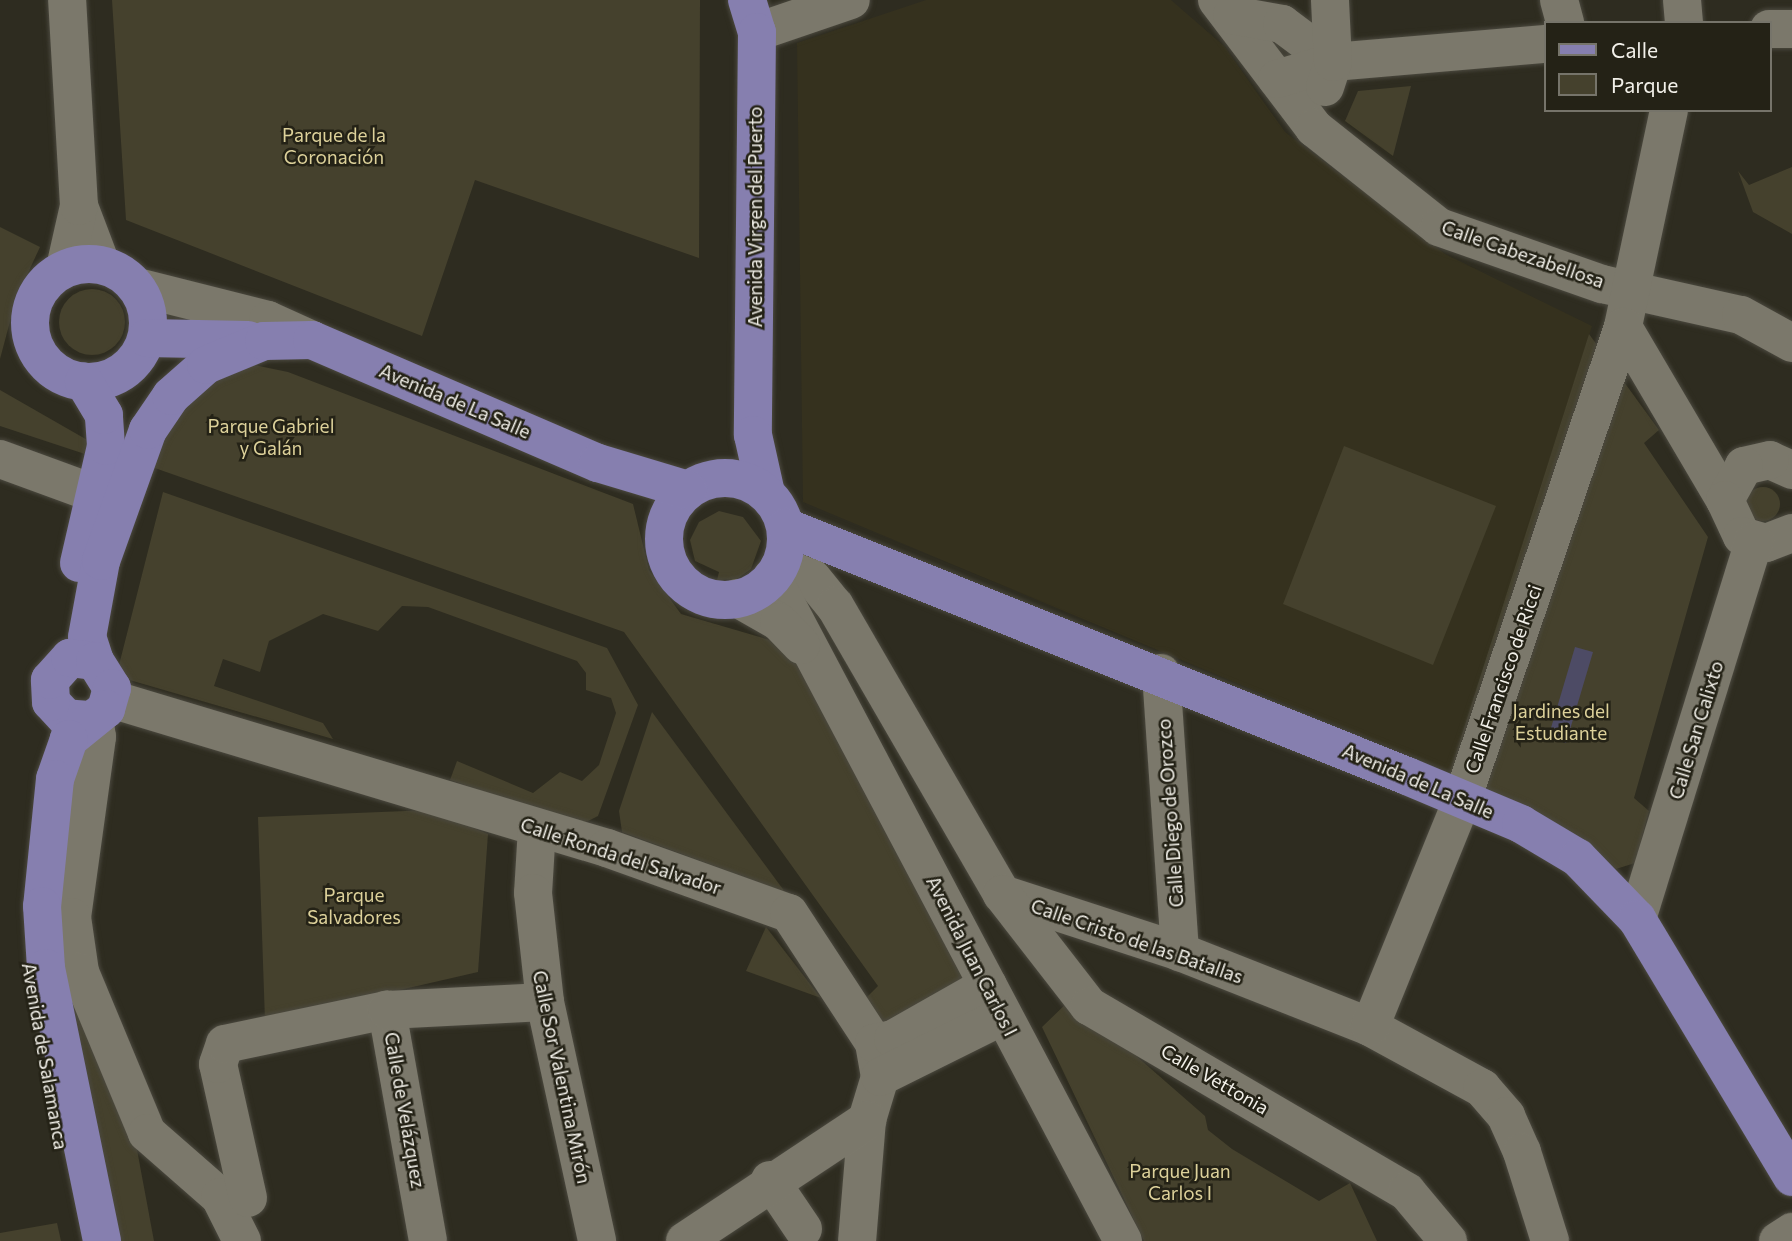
<!DOCTYPE html>
<html>
<head>
<meta charset="utf-8">
<style>
  body { margin:0 }
  #map { position:relative; width:1792px; height:1241px; overflow:hidden; background:#2e2c20; font-family:Commissioner,sans-serif }
  div>[style] { position:absolute }
  .built>* { inset:0; background:#35311e }
  .green>* { inset:0; background:#45412d }
  .round { border-radius:50% }
  .water>* { inset:0; background:#4d4b65 }
  .roads { filter:drop-shadow(0 0 2px #4b493f) drop-shadow(0 0 2px #4b493f) }
  .minor>* { height:38px; margin:-19px; padding:0 19px; transform-origin:19px; border-radius:19px; background:#7b786b }
  .major>* { height:38px; margin:-19px; padding:0 19px; transform-origin:19px; border-radius:19px; background:#867faf }
  .major>.ring { margin:-19px; padding:0; box-sizing:content-box; background:none; border:38px solid #867faf; border-radius:50% }
  span { translate:-50% -50%; white-space:nowrap; text-align:center; line-height:1.15; -webkit-text-stroke:5px #242216; paint-order:stroke }
  .park-label { font-size:19px; color:#ddd19a }
  .street-label { font-size:19px; color:#f2f0e9 }
  .legend { position:absolute; left:1544px; top:21px; width:228px; height:91px; box-sizing:border-box; background:#242216; border:2px solid #76746a; margin:0; padding:9px 12px; list-style:none; font-size:21px; color:#f2f0e9 }
  .legend li { display:flex; align-items:center; gap:14px; height:35px }
  .legend b { width:35px; border:2px solid #76746a }
</style>
</head>
<body>
<div id="map">
  <div class="built">
    <div style="clip-path:polygon(926px 0,1171px 0,1224px 46px,1285px 132px,1445px 254px,1592px 326px,1450px 772px,803px 502px,797px 43px)"></div>
  </div>
  <div class="green">
    <div style="clip-path:polygon(112px 0,700px 0,699px 258px,475px 180px,422px 336px,126px 220px)"></div>
    <div style="clip-path:polygon(1411px 86px,1393px 156px,1345px 121px,1358px 91px)"></div>
    <div style="clip-path:polygon(1792px 167px,1792px 234px,1753px 212px,1738px 171px,1749px 185px)"></div>
    <div style="clip-path:polygon(0 227px,40px 247px,16px 299px,0 359px)"></div>
    <div class="round" style="left:59px;top:289px;width:66px;height:66px"></div>
    <div style="clip-path:polygon(1589px 334px,1659px 430px,1644px 443px,1708px 537px,1634px 798px,1649px 811px,1635px 863px,1616px 869px,1522px 805px,1450px 772px)"></div>
    <div style="clip-path:polygon(245px 363px,288px 372px,633px 504px,649px 570px,681px 614px,787px 645px,965px 981px,884px 1026px,864px 1000px,878px 986px,624px 632px,149px 466px,186px 399px)"></div>
    <div style="clip-path:polygon(0 390px,96px 445px,94px 457px,0 426px)"></div>
    <div style="clip-path:polygon(1344px 446px,1496px 506px,1433px 665px,1283px 604px)"></div>
    <div class="round" style="left:1746px;top:487px;width:34px;height:34px"></div>
    <div style="clip-path:polygon(163px 492px,607px 648px,638px 705px,598px 816px,580px 825px,450px 780px,457px 761px,533px 793px,560px 772px,582px 781px,599px 765px,616px 713px,611px 698px,586px 690px,586px 673px,577px 661px,428px 607px,402px 606px,378px 631px,323px 614px,269px 641px,260px 672px,223px 659px,214px 686px,323px 723px,333px 739px,126px 679px,118px 669px)"></div>
    <div style="clip-path:polygon(719px 511px,743px 517px,761px 541px,751px 569px,737px 579px,717px 580px,719px 572px,695px 561px,690px 540px,699px 522px)"></div>
    <div style="clip-path:polygon(652px 712px,785px 892px,622px 832px,619px 811px)"></div>
    <div style="clip-path:polygon(430px 810px,488px 834px,478px 972px,265px 1021px,258px 817px)"></div>
    <div style="clip-path:polygon(766px 927px,821px 998px,746px 971px)"></div>
    <div style="clip-path:polygon(62px 974px,135px 1139px,154px 1241px,117px 1241px)"></div>
    <div style="clip-path:polygon(1071px 999px,1205px 1116px,1208px 1130px,1232px 1149px,1319px 1201px,1350px 1183px,1377px 1241px,1144px 1241px,1042px 1027px)"></div>
    <div style="clip-path:polygon(57px 1223px,61px 1241px,0 1241px,0 1233px)"></div>
  </div>
  <div class="water">
    <div style="clip-path:polygon(1575px 647px,1593px 652px,1566px 743px,1548px 738px)"></div>
  </div>
  <div class="roads">
    <div class="minor">
      <div style="left:1217px;top:0;width:161px;rotate:52.8deg"></div>
      <div style="left:1314px;top:128px;width:159px;rotate:38.4deg"></div>
      <div style="left:1439px;top:227px;width:173px;rotate:19.3deg"></div>
      <div style="left:1602px;top:284px;width:142px;rotate:12.6deg"></div>
      <div style="left:1741px;top:315px;width:58px;rotate:28.8deg"></div>
      <div style="left:1559px;top:0;width:24px;rotate:75deg"></div>
      <div style="left:1682px;top:0;width:23px;rotate:85deg"></div>
      <div style="left:1232px;top:15px;width:51px;rotate:10.2deg"></div>
      <div style="left:1282px;top:24px;width:59px;rotate:36.7deg"></div>
      <div style="left:1769px;top:29px;width:23px"></div>
      <div style="left:757px;top:32px;width:99px;rotate:-18.8deg"></div>
      <div style="left:1277px;top:79px;width:59px;rotate:-16.9deg"></div>
      <div style="left:1333px;top:62px;width:213px;rotate:-4.9deg"></div>
      <div style="left:1325px;top:87px;width:26px;rotate:-72deg"></div>
      <div style="left:1333px;top:62px;width:62px;rotate:-92.8deg"></div>
      <div style="left:1669px;top:110px;width:222px;rotate:102deg"></div>
      <div style="left:1623px;top:327px;width:201px;rotate:59.5deg"></div>
      <div style="left:79px;top:206px;width:62px;rotate:69.2deg"></div>
      <div style="left:65px;top:268px;width:64px;rotate:-77.3deg"></div>
      <div style="left:79px;top:206px;width:206px;rotate:-93.3deg"></div>
      <div style="left:137px;top:287px;width:135px;rotate:14.1deg"></div>
      <div style="left:268px;top:320px;width:48px;rotate:24.4deg"></div>
      <div style="left:0;top:459px;width:99px;rotate:20.1deg"></div>
      <div style="left:1792px;top:470px;width:24px;rotate:-156deg"></div>
      <div style="left:1770px;top:460px;width:27px;rotate:167deg"></div>
      <div style="left:1744px;top:466px;width:39px;rotate:119deg"></div>
      <div style="left:1725px;top:500px;width:40px;rotate:65deg"></div>
      <div style="left:1742px;top:536px;width:25px;rotate:16deg"></div>
      <div style="left:1766px;top:543px;width:28px;rotate:-21deg"></div>
      <div style="left:780px;top:566px;width:34px;rotate:21deg"></div>
      <div style="left:812px;top:578px;width:36px;rotate:51deg"></div>
      <div style="left:835px;top:606px;width:333px;rotate:59.9deg"></div>
      <div style="left:1002px;top:894px;width:187px;rotate:18deg"></div>
      <div style="left:1180px;top:952px;width:204px;rotate:21.5deg"></div>
      <div style="left:1370px;top:1027px;width:128px;rotate:28.6deg"></div>
      <div style="left:1482px;top:1088px;width:37px;rotate:49deg"></div>
      <div style="left:1506px;top:1116px;width:39px;rotate:66deg"></div>
      <div style="left:1522px;top:1152px;width:93px;rotate:72.5deg"></div>
      <div style="left:772px;top:577px;width:751px;rotate:62.14deg"></div>
      <div style="left:737px;top:598px;width:48px;rotate:29.7deg"></div>
      <div style="left:779px;top:622px;width:32px;rotate:46deg"></div>
      <div style="left:1161px;top:673px;width:280px;rotate:86.1deg"></div>
      <div style="left:111px;top:699px;width:518px;rotate:16.72deg"></div>
      <div style="left:607px;top:848px;width:193px;rotate:19.7deg"></div>
      <div style="left:789px;top:913px;width:155px;rotate:56.8deg"></div>
      <div style="left:874px;top:1043px;width:35px;rotate:80deg"></div>
      <div style="left:880px;top:1077px;width:45px;rotate:106.8deg"></div>
      <div style="left:867px;top:1120px;width:121px;rotate:94.7deg"></div>
      <div style="left:94px;top:718px;width:19px;rotate:81deg"></div>
      <div style="left:97px;top:737px;width:182px;rotate:97.9deg"></div>
      <div style="left:72px;top:917px;width:56px;rotate:81.7deg"></div>
      <div style="left:80px;top:972px;width:174px;rotate:67.4deg"></div>
      <div style="left:147px;top:1133px;width:97px;rotate:41.2deg"></div>
      <div style="left:220px;top:1197px;width:49px;rotate:63.4deg"></div>
      <div style="left:537px;top:828px;width:65px;rotate:93.5deg"></div>
      <div style="left:533px;top:893px;width:110px;rotate:83.7deg"></div>
      <div style="left:545px;top:1002px;width:245px;rotate:77.7deg"></div>
      <div style="left:1002px;top:894px;width:142px;rotate:52.2deg"></div>
      <div style="left:1089px;top:1006px;width:368px;rotate:30.3deg"></div>
      <div style="left:1407px;top:1192px;width:64px;rotate:50.1deg"></div>
      <div style="left:1637px;top:919px;width:396px;rotate:-72.8deg"></div>
      <div style="left:1370px;top:1027px;width:245px;rotate:-67.9deg"></div>
      <div style="left:1462px;top:800px;width:500px;rotate:-71.2deg"></div>
      <div style="left:874px;top:1043px;width:19px;rotate:-12deg"></div>
      <div style="left:893px;top:1039px;width:109px;rotate:-29.6deg"></div>
      <div style="left:880px;top:1077px;width:137px;rotate:-26.4deg"></div>
      <div style="left:770px;top:1180px;width:59px;rotate:56deg"></div>
      <div style="left:248px;top:1198px;width:137px;rotate:-102.6deg"></div>
      <div style="left:218px;top:1064px;width:21px;rotate:-71deg"></div>
      <div style="left:225px;top:1044px;width:166px;rotate:-11.9deg"></div>
      <div style="left:428px;top:1241px;width:235px;rotate:-100.1deg"></div>
      <div style="left:387px;top:1010px;width:158px;rotate:-2.9deg"></div>
      <div style="left:685px;top:1241px;width:219px;rotate:-33.6deg"></div>
      <div style="left:1778px;top:1241px;width:17px;rotate:-33deg"></div>
    </div>
    <div class="major">
      <div style="left:747px;top:0;width:34px;rotate:73deg"></div>
      <div style="left:757px;top:32px;width:403px;rotate:90.6deg"></div>
      <div style="left:753px;top:435px;width:59px;rotate:77.4deg"></div>
      <div class="ring" style="left:30px;top:264px;width:80px;height:80px"></div>
      <div style="left:147px;top:338px;width:101px;rotate:1.1deg"></div>
      <div class="ring" style="left:664px;top:478px;width:84px;height:84px"></div>
      <div style="left:786px;top:527px;width:669px;rotate:21.85deg"></div>
      <div style="left:1407px;top:776px;width:124px;rotate:22.8deg"></div>
      <div style="left:1521px;top:824px;width:66px;rotate:30.8deg"></div>
      <div style="left:1578px;top:858px;width:85px;rotate:46deg"></div>
      <div style="left:1637px;top:919px;width:301px;rotate:59deg"></div>
      <div style="left:79px;top:563px;width:120px;rotate:-77deg"></div>
      <div style="left:106px;top:446px;width:31px;rotate:-94deg"></div>
      <div style="left:104px;top:415px;width:39px;rotate:-121deg"></div>
      <div style="left:95px;top:661px;width:25px;rotate:-108deg"></div>
      <div style="left:87px;top:637px;width:77px;rotate:-79.6deg"></div>
      <div style="left:101px;top:561px;width:139px;rotate:-70.3deg"></div>
      <div style="left:148px;top:430px;width:41px;rotate:-55.9deg"></div>
      <div style="left:171px;top:396px;width:47px;rotate:-41.5deg"></div>
      <div style="left:206px;top:365px;width:63px;rotate:-22.5deg"></div>
      <div style="left:264px;top:341px;width:48px;rotate:-1.2deg"></div>
      <div style="left:312px;top:340px;width:311px;rotate:23.3deg"></div>
      <div style="left:598px;top:463px;width:94px;rotate:16.7deg"></div>
      <div style="left:88px;top:720px;width:22px;rotate:-175deg"></div>
      <div style="left:66px;top:718px;width:22px;rotate:-133deg"></div>
      <div style="left:51px;top:702px;width:22px;rotate:-93deg"></div>
      <div style="left:50px;top:680px;width:30px;rotate:-48deg"></div>
      <div style="left:70px;top:658px;width:25px;rotate:7deg"></div>
      <div style="left:95px;top:661px;width:32px;rotate:58deg"></div>
      <div style="left:112px;top:688px;width:22px;rotate:106deg"></div>
      <div style="left:106px;top:709px;width:48px;rotate:141deg"></div>
      <div style="left:69px;top:739px;width:42px;rotate:109.3deg"></div>
      <div style="left:55px;top:779px;width:128px;rotate:95.8deg"></div>
      <div style="left:42px;top:906px;width:62px;rotate:86.3deg"></div>
      <div style="left:46px;top:968px;width:279px;rotate:78.4deg"></div>
    </div>
  </div>
  <div class="park-label">
    <span style="left:334px;top:146px">Parque de la<br>Coronación</span>
    <span style="left:271px;top:437px">Parque Gabriel<br>y Galán</span>
    <span style="left:1561px;top:722px">Jardines del<br>Estudiante</span>
    <span style="left:354px;top:906px">Parque<br>Salvadores</span>
    <span style="left:1180px;top:1182px">Parque Juan<br>Carlos I</span>
  </div>
  <div class="street-label">
    <span style="left:755px;top:217px;rotate:-90deg">Avenida Virgen del Puerto</span>
    <span style="left:1523px;top:254px;rotate:19deg">Calle Cabezabellosa</span>
    <span style="left:455px;top:401px;rotate:23deg">Avenida de La Salle</span>
    <span style="left:1503px;top:679px;rotate:-71deg">Calle Francisco de Ricci</span>
    <span style="left:1696px;top:730px;rotate:-73deg">Calle San Calixto</span>
    <span style="left:1418px;top:781px;rotate:23deg">Avenida de La Salle</span>
    <span style="left:1170px;top:813px;rotate:-94deg">Calle Diego de Orozco</span>
    <span style="left:621px;top:856px;rotate:18deg">Calle Ronda del Salvador</span>
    <span style="left:1137px;top:941px;rotate:19deg">Calle Cristo de las Batallas</span>
    <span style="left:972px;top:956px;rotate:63deg">Avenida Juan Carlos I</span>
    <span style="left:45px;top:1056px;rotate:80deg">Avenida de Salamanca</span>
    <span style="left:562px;top:1077px;rotate:78deg">Calle Sor Valentina Mirón</span>
    <span style="left:1215px;top:1079px;rotate:30deg">Calle Vettonia</span>
    <span style="left:405px;top:1110px;rotate:80deg">Calle de Velázquez</span>
  </div>
  <ul class="legend">
  <li><b style="height:9px;background:#867faf"></b>Calle</li>
  <li><b style="height:19px;background:#45412d"></b>Parque</li>
  </ul>
</div>
</body>
</html>
